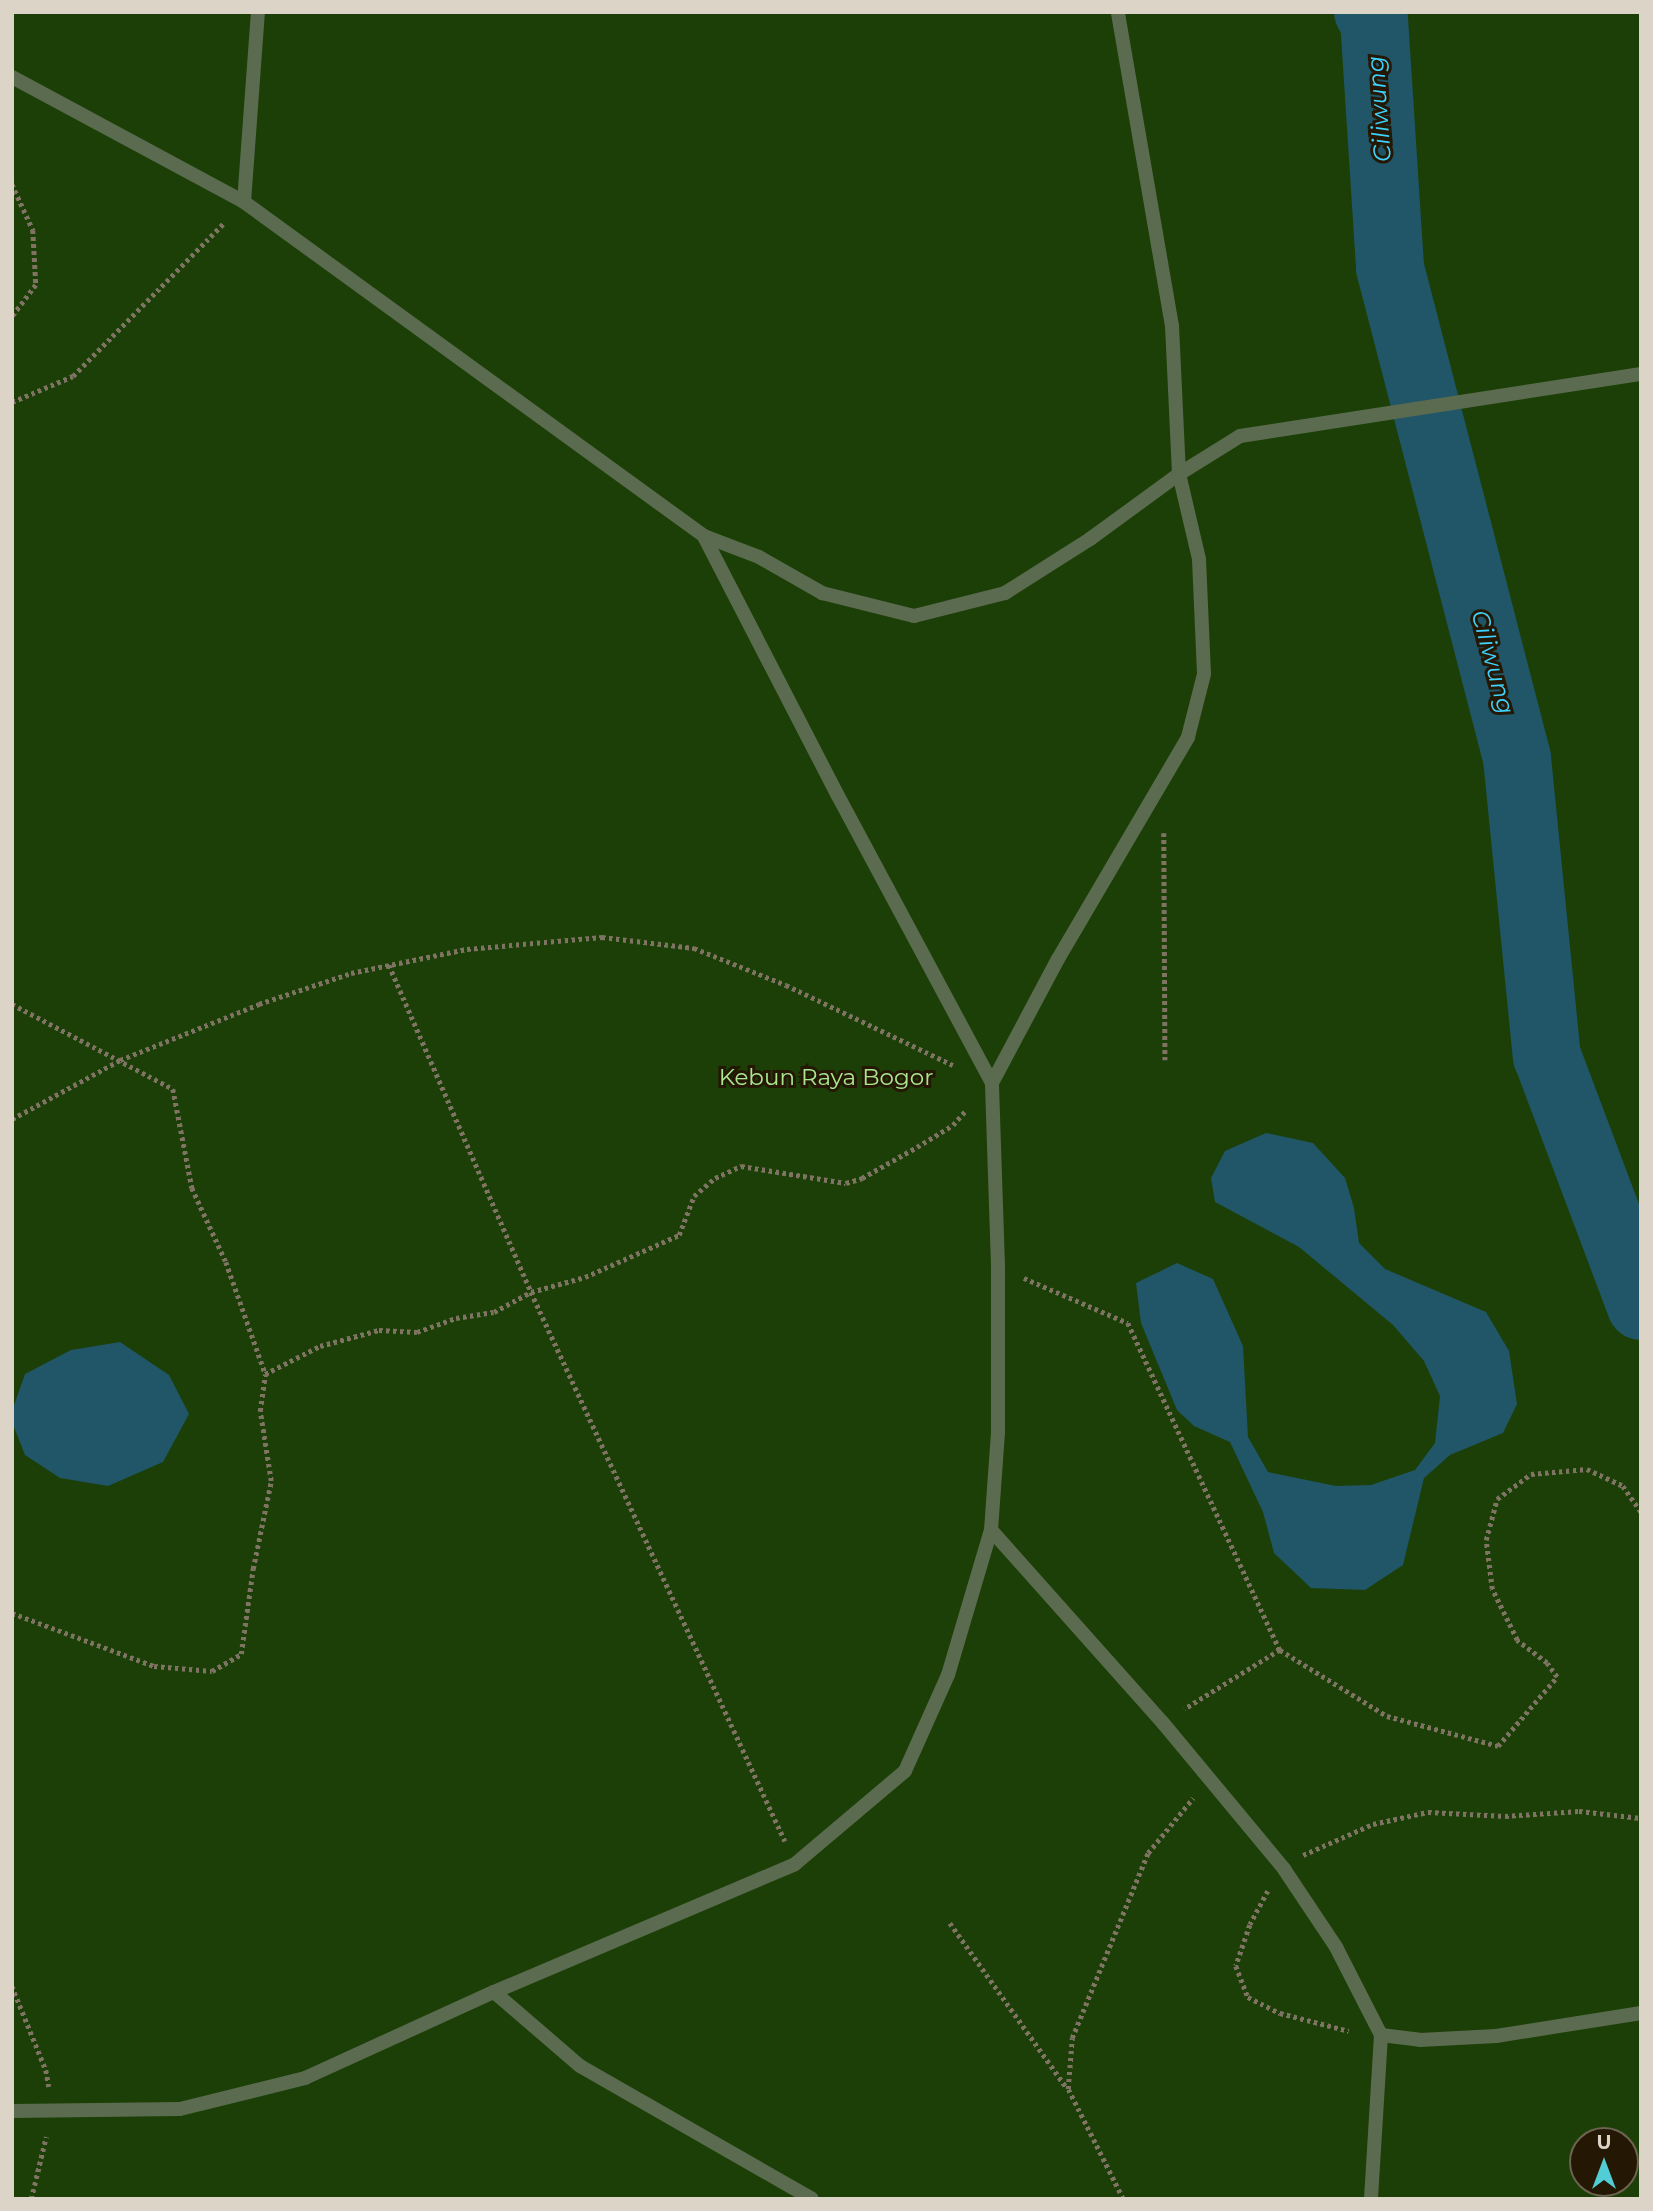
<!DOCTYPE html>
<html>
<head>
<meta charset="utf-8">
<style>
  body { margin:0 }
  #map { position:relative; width:1653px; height:2211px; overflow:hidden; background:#2e210d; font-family:Montserrat,sans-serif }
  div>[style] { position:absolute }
  .green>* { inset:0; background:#1b3f06 }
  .water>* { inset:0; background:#205667 }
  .river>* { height:68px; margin:-34px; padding:0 34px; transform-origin:34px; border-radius:34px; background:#205667 }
  .path>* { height:4.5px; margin-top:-2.25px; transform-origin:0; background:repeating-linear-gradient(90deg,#7f7463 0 3.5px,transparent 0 7px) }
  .lane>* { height:14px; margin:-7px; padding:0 7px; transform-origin:7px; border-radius:7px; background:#5b6b4f }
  span { translate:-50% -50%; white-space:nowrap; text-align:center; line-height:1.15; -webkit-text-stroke:6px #241804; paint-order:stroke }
  .park-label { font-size:23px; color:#a9e88f }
  .water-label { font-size:24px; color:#3fd2fe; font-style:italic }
  .frame { position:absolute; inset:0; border:14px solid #ddd4c8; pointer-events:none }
  .north { position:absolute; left:1569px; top:2127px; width:70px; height:70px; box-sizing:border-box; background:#241804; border:2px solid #6e6352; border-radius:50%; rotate:0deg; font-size:19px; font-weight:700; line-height:28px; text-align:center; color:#ddd4c8 }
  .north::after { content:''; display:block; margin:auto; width:24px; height:32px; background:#52ccd5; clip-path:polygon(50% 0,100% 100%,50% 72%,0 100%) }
</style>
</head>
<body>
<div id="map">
  <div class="green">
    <div style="clip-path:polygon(evenodd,12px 12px,1641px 12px,1641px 2199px,12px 2199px,12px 12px,1583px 2141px,1625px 2141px,1625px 2183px,1583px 2183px,1583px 2141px)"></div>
  </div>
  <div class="water">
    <div style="clip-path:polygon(1266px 1133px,1313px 1143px,1345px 1178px,1354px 1208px,1359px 1243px,1385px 1269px,1486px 1312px,1509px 1351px,1517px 1404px,1503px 1433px,1450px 1455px,1424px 1478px,1403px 1565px,1365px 1590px,1311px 1588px,1274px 1553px,1263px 1512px,1230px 1442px,1194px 1426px,1177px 1410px,1141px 1323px,1136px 1283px,1177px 1263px,1213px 1279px,1243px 1346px,1248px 1437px,1268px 1472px,1336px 1486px,1371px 1485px,1415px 1470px,1435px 1443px,1440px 1396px,1424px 1361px,1393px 1325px,1299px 1247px,1215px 1202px,1211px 1178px,1225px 1151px)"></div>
    <div style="clip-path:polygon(120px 1342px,169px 1375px,189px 1414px,163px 1462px,108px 1486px,60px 1478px,25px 1455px,12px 1422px,12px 1411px,25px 1374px,71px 1350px)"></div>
  </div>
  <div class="river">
    <div style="left:1368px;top:12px;width:9px;rotate:49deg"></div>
    <div style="left:1374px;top:19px;width:250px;rotate:86.3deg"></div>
    <div style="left:1390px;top:268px;width:506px;rotate:75.47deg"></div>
    <div style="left:1517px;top:758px;width:300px;rotate:84.3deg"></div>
    <div style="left:1547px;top:1056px;width:267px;rotate:69.4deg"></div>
  </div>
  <div class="path">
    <div style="left:12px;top:184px;width:51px;rotate:65.5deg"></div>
    <div style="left:33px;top:230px;width:55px;rotate:86.9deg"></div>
    <div style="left:36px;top:285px;width:40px;rotate:127deg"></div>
    <div style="left:12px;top:402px;width:66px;rotate:-23.1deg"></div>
    <div style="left:73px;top:376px;width:216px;rotate:-45.4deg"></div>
    <div style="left:1164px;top:833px;width:227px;rotate:89.7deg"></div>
    <div style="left:389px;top:965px;width:357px;rotate:66.5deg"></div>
    <div style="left:531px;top:1292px;width:605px;rotate:65.17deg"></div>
    <div style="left:12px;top:1004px;width:182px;rotate:27.8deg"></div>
    <div style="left:173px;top:1089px;width:101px;rotate:79.1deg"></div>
    <div style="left:192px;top:1188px;width:81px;rotate:65.3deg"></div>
    <div style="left:226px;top:1262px;width:118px;rotate:70.6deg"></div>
    <div style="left:12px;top:1119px;width:123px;rotate:-28.6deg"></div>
    <div style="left:120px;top:1060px;width:150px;rotate:-21.9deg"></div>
    <div style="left:259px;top:1004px;width:97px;rotate:-18.6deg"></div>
    <div style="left:351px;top:973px;width:118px;rotate:-11.7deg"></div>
    <div style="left:467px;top:949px;width:136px;rotate:-5.1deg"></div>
    <div style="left:602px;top:937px;width:93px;rotate:6.8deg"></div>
    <div style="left:694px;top:948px;width:99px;rotate:21.9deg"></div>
    <div style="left:786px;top:985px;width:185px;rotate:25.6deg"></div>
    <div style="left:1024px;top:1278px;width:113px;rotate:23.4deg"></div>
    <div style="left:1128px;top:1323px;width:361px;rotate:65.1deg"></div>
    <div style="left:1280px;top:1650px;width:112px;rotate:148.2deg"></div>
    <div style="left:12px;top:1613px;width:152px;rotate:20.5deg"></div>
    <div style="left:154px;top:1666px;width:58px;rotate:4.9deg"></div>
    <div style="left:212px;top:1671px;width:34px;rotate:-30deg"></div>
    <div style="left:241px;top:1654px;width:86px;rotate:-82deg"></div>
    <div style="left:253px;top:1569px;width:90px;rotate:-78.4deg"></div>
    <div style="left:271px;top:1481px;width:71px;rotate:-98.9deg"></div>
    <div style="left:260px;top:1411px;width:37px;rotate:-82deg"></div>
    <div style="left:265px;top:1374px;width:62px;rotate:-27deg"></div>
    <div style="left:320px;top:1346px;width:61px;rotate:-15.2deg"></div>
    <div style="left:379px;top:1330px;width:38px;rotate:3deg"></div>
    <div style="left:417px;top:1332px;width:41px;rotate:-19.7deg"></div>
    <div style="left:456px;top:1318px;width:38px;rotate:-9deg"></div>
    <div style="left:494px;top:1312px;width:42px;rotate:-28.4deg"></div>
    <div style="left:531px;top:1292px;width:56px;rotate:-15.5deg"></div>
    <div style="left:585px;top:1277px;width:103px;rotate:-24.1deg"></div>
    <div style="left:679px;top:1235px;width:42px;rotate:-69deg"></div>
    <div style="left:694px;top:1196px;width:28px;rotate:-41deg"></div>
    <div style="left:715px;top:1178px;width:29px;rotate:-25deg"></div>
    <div style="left:741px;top:1166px;width:106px;rotate:9.2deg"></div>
    <div style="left:846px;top:1183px;width:17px;rotate:-17deg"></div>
    <div style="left:862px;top:1178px;width:63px;rotate:-29.4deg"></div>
    <div style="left:917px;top:1147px;width:42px;rotate:-31.4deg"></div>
    <div style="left:953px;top:1125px;width:21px;rotate:-49deg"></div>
    <div style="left:1280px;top:1650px;width:126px;rotate:31.7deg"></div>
    <div style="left:1387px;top:1716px;width:115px;rotate:15.1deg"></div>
    <div style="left:1498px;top:1746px;width:91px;rotate:-49.5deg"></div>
    <div style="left:1557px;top:1677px;width:17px;rotate:-126deg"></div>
    <div style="left:1547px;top:1663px;width:38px;rotate:-143deg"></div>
    <div style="left:1517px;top:1640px;width:57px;rotate:-116.1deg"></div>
    <div style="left:1492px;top:1589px;width:49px;rotate:-97deg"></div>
    <div style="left:1486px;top:1540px;width:42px;rotate:-75deg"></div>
    <div style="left:1497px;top:1499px;width:42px;rotate:-36.3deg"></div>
    <div style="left:1531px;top:1474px;width:56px;rotate:-5.1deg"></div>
    <div style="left:1587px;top:1469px;width:40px;rotate:25deg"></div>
    <div style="left:1623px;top:1486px;width:32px;rotate:55deg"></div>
    <div style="left:1303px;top:1855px;width:77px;rotate:-23.9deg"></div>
    <div style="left:1373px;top:1824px;width:56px;rotate:-12.3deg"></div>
    <div style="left:1428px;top:1812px;width:77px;rotate:3deg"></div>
    <div style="left:1505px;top:1816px;width:74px;rotate:-3.9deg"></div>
    <div style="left:1579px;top:1811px;width:62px;rotate:6.4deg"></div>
    <div style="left:1268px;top:1891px;width:38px;rotate:118deg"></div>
    <div style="left:1250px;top:1925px;width:43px;rotate:108.9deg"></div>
    <div style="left:1236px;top:1966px;width:33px;rotate:69deg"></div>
    <div style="left:1248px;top:1997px;width:36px;rotate:27deg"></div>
    <div style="left:1280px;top:2013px;width:71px;rotate:14.6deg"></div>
    <div style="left:950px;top:1923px;width:202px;rotate:54.7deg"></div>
    <div style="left:12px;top:1986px;width:91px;rotate:68deg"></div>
    <div style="left:46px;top:2070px;width:17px;rotate:80deg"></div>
    <div style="left:31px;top:2199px;width:64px;rotate:-76.4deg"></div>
    <div style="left:1123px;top:2199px;width:123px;rotate:-116.6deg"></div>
    <div style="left:1068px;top:2089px;width:51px;rotate:-85.5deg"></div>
    <div style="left:1072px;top:2038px;width:200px;rotate:-67.7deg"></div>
    <div style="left:1148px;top:1853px;width:71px;rotate:-50.7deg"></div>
  </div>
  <div class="lane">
    <div style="left:12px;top:77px;width:264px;rotate:28.3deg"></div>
    <div style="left:244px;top:202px;width:568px;rotate:35.98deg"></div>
    <div style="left:704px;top:536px;width:59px;rotate:20.9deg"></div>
    <div style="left:759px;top:557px;width:73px;rotate:29.7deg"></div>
    <div style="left:822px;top:593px;width:95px;rotate:14deg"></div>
    <div style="left:914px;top:616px;width:94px;rotate:-14.2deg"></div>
    <div style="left:1005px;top:593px;width:101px;rotate:-32.4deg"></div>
    <div style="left:1090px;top:539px;width:110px;rotate:-36.1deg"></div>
    <div style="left:1179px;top:474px;width:72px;rotate:-31.9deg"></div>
    <div style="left:1240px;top:436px;width:406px;rotate:-8.8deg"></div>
    <div style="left:244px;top:202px;width:191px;rotate:-85.8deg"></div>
    <div style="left:992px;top:1083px;width:140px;rotate:-62deg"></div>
    <div style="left:1058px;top:959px;width:257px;rotate:-59.6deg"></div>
    <div style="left:1188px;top:737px;width:65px;rotate:-75.7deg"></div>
    <div style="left:1204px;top:674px;width:115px;rotate:-92.5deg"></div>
    <div style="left:1199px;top:559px;width:87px;rotate:-103.2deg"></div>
    <div style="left:1179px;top:474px;width:148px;rotate:-92.7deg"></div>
    <div style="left:1172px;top:326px;width:319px;rotate:-99.8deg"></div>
    <div style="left:991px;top:1530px;width:259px;rotate:48.3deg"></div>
    <div style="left:1163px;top:1723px;width:190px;rotate:50.3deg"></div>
    <div style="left:1284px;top:1869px;width:94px;rotate:56.3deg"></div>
    <div style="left:1336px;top:1947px;width:99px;rotate:62.9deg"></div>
    <div style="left:1381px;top:2035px;width:164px;rotate:93.5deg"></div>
    <div style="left:494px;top:1992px;width:113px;rotate:40.7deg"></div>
    <div style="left:580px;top:2066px;width:267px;rotate:29.8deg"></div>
    <div style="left:1381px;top:2035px;width:39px;rotate:7deg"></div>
    <div style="left:1420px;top:2040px;width:76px;rotate:-3deg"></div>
    <div style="left:1496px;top:2036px;width:147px;rotate:-9deg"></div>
    <div style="left:12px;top:2111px;width:168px;rotate:-0.7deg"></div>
    <div style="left:180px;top:2109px;width:129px;rotate:-13.9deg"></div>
    <div style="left:305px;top:2078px;width:208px;rotate:-24.5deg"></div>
    <div style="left:494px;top:1992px;width:327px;rotate:-23deg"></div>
    <div style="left:795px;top:1864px;width:144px;rotate:-40.2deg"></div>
    <div style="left:905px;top:1771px;width:105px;rotate:-65.9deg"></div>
    <div style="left:948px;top:1675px;width:151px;rotate:-73.5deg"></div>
    <div style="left:991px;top:1530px;width:97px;rotate:-85.9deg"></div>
    <div style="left:998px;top:1433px;width:167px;rotate:-90deg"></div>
    <div style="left:998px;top:1266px;width:183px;rotate:-91.9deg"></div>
    <div style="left:992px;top:1083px;width:326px;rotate:-118.2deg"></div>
    <div style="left:838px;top:796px;width:292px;rotate:-117.3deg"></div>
  </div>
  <div class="park-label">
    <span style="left:826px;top:1077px">Kebun Raya Bogor</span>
  </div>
  <div class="water-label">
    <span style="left:1379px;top:109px;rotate:-94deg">Ciliwung</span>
    <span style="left:1493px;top:662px;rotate:75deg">Ciliwung</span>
  </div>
  <div class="frame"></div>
  <div class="north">U</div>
</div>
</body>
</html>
